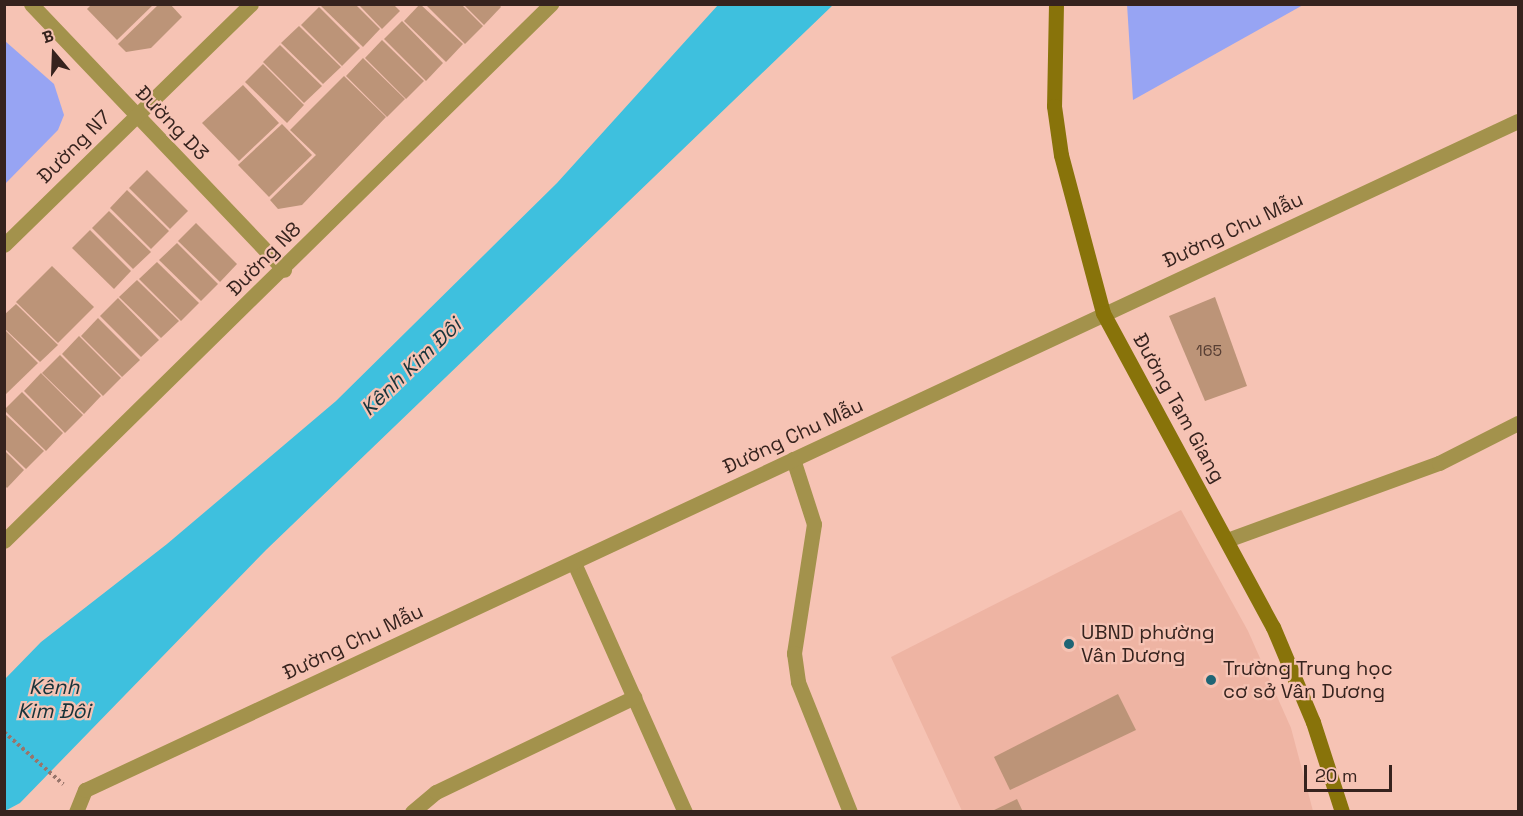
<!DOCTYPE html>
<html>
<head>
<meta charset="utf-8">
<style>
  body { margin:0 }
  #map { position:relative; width:1523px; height:816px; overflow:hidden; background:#f6c3b4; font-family:"Space Grotesk",sans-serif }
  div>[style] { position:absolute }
  .built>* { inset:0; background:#eeb4a3 }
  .green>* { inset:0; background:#97a4f3 }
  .water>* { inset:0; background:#3ec0de }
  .building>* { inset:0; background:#bc9478 }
  .path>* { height:4px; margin-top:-2px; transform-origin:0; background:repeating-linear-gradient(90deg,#98756b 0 3px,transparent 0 6px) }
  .service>* { height:15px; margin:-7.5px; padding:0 7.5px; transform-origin:7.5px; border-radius:7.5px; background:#a3924c }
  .minor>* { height:15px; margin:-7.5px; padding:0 7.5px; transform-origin:7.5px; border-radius:7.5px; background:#a3924c }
  .tertiary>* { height:15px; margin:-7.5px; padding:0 7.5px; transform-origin:7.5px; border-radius:7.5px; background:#a3924c }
  .secondary>* { height:15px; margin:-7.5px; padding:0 7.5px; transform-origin:7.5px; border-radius:7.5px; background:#88730a }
  .dots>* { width:16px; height:16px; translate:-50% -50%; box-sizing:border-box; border:3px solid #f6c3b4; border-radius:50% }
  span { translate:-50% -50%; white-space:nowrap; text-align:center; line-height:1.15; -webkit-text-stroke:4.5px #f6c3b4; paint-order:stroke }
  .number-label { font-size:16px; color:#583f34 }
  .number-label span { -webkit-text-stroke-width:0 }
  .street-label { font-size:20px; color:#36231e }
  .poi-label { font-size:20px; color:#36231e }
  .left { translate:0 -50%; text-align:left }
  .water-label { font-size:21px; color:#18333a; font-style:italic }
  .frame { position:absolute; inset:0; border:6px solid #36231e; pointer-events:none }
  .north { position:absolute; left:24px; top:24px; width:60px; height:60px; -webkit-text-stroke:4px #f6c3b4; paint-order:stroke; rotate:341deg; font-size:16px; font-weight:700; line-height:24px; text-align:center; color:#36231e }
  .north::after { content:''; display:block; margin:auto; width:21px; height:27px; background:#36231e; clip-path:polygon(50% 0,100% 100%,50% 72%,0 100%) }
  .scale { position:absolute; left:1304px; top:765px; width:88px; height:27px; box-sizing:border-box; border:3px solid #36231e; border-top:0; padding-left:8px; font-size:18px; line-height:21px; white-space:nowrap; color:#36231e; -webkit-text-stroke:4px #f6c3b4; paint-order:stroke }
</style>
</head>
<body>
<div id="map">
  <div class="built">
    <div style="clip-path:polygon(1181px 510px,1248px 631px,1291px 728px,1313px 811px,962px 811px,891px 657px)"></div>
  </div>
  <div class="green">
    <div style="clip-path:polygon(1127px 4px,1303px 4px,1303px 5px,1133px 100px)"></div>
    <div style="clip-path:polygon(5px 41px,54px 84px,64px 115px,58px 130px,5px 184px)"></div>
  </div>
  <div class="water">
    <div style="clip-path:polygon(718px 5px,833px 5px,266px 550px,20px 803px,5px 811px,5px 679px,41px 642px,167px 544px,336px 401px,557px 183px)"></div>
  </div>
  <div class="building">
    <div style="clip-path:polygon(92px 4px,154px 4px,117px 40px,87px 9px)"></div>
    <div style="clip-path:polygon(159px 4px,170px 4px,182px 17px,151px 48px,126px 52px,118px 44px)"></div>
    <div style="clip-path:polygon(355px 4px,380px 29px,363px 47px,321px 6px)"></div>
    <div style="clip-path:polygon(358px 4px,393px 4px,400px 11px,382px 29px)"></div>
    <div style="clip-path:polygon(420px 4px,463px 44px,446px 62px,404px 21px)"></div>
    <div style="clip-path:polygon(425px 4px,461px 4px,483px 26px,465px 44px)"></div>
    <div style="clip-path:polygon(463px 4px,499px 4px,501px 7px,484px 25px)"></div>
    <div style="clip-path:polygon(319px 7px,360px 48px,342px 66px,301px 25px)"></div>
    <div style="clip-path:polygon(402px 21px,443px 63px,426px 81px,384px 39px)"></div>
    <div style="clip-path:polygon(299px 26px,341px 67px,323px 84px,281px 43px)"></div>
    <div style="clip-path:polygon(382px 40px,424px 81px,406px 99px,365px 58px)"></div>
    <div style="clip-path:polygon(280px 45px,322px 86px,304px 103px,263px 62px)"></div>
    <div style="clip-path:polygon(363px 58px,405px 99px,387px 117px,346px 76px)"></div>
    <div style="clip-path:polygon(263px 64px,304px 105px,287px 123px,245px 82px)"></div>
    <div style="clip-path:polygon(344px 76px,386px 117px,302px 205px,278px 209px,270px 200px,316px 155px,290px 130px)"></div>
    <div style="clip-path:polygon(243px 85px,279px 123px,239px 161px,202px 123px)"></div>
    <div style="clip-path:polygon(282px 124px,312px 155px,269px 197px,238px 165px)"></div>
    <div style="clip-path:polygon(147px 170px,188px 211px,170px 229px,129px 188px)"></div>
    <div style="clip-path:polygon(127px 190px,169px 231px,151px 249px,110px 208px)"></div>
    <div style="clip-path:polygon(109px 211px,151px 252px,133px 269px,92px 228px)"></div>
    <div style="clip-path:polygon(196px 223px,237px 264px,220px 282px,178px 241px)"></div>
    <div style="clip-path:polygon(90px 230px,131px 271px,114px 289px,72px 248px)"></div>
    <div style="clip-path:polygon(177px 243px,218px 284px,201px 301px,159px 260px)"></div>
    <div style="clip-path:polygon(157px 262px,199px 303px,181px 321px,139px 279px)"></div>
    <div style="clip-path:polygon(52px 266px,94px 307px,58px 343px,16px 302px)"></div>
    <div style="clip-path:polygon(137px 280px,179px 321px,161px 338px,119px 297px)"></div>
    <div style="clip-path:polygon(1215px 297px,1247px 386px,1205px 401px,1169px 316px)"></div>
    <div style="clip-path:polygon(118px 298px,159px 340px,141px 357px,100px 316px)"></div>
    <div style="clip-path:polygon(16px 304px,58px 345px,40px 362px,4px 328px,4px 315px)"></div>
    <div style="clip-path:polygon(98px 318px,140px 360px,122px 377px,81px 336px)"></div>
    <div style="clip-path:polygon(4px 329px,38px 363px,4px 396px)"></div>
    <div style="clip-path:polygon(79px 336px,121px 378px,103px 396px,62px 354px)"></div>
    <div style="clip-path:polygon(60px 355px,101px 396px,84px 414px,42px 373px)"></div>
    <div style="clip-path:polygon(41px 373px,83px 415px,65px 433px,24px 391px)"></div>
    <div style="clip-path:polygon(22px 392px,63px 433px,46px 451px,4px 410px)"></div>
    <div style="clip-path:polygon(4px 413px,44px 451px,26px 469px,4px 448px)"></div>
    <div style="clip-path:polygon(4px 450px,24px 470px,7px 488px,4px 485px)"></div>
    <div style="clip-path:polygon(1118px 694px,1136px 730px,1010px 790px,994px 757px)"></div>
    <div style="clip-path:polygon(1017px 799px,1023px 812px,990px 812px)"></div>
  </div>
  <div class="path">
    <div style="left:4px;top:732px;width:79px;rotate:41.4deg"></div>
  </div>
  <div class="service">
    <div style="left:793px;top:459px;width:68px;rotate:72.1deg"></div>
    <div style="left:814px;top:524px;width:131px;rotate:98.8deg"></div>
    <div style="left:794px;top:653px;width:29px;rotate:82deg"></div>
    <div style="left:798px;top:682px;width:140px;rotate:68.2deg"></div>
  </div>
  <div class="minor">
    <div style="left:31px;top:4px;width:367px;rotate:46.4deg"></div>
    <div style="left:4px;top:245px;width:345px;rotate:-44.3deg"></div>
    <div style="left:1227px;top:540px;width:226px;rotate:-20deg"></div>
    <div style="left:1439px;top:463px;width:89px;rotate:-26.9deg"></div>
    <div style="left:4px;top:541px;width:767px;rotate:-44.47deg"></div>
    <div style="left:574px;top:563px;width:273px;rotate:66deg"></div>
    <div style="left:76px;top:812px;width:24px;rotate:-68deg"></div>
    <div style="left:412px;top:812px;width:31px;rotate:-40deg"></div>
    <div style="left:436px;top:792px;width:220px;rotate:-25.6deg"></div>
  </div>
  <div class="tertiary">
    <div style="left:85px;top:790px;width:1581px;rotate:-25.03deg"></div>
  </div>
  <div class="secondary">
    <div style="left:1056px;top:4px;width:102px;rotate:91.1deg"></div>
    <div style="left:1054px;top:106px;width:49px;rotate:81.9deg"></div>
    <div style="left:1061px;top:155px;width:163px;rotate:75.1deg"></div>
    <div style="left:1103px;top:313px;width:357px;rotate:61.6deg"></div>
    <div style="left:1273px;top:627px;width:103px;rotate:67.2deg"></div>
    <div style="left:1313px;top:722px;width:95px;rotate:72.1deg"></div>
  </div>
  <div class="dots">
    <div style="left:1069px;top:644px;background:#1f6575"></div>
    <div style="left:1211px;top:680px;background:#1f6575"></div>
  </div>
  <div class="number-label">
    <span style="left:1209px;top:351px">165</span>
  </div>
  <div class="street-label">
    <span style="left:172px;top:123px;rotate:46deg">Đường D3</span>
    <span style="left:74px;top:147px;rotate:-45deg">Đường N7</span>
    <span style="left:1233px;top:230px;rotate:-25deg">Đường Chu Mẫu</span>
    <span style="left:264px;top:259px;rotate:-45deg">Đường N8</span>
    <span style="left:1179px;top:408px;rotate:61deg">Đường Tam Giang</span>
    <span style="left:793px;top:436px;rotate:-25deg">Đường Chu Mẫu</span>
    <span style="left:353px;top:642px;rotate:-25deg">Đường Chu Mẫu</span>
  </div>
  <div class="poi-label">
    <span class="left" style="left:1081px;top:644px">UBND phường<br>Vân Dương</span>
    <span class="left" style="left:1223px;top:680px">Trường Trung học<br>cơ sở Vân Dương</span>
  </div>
  <div class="water-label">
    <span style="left:411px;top:367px;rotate:-44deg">Kênh Kim Đôi</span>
    <span style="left:54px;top:699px">Kênh<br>Kim Đôi</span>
  </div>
  <div class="frame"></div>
  <div class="north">B</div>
  <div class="scale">20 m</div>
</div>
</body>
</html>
